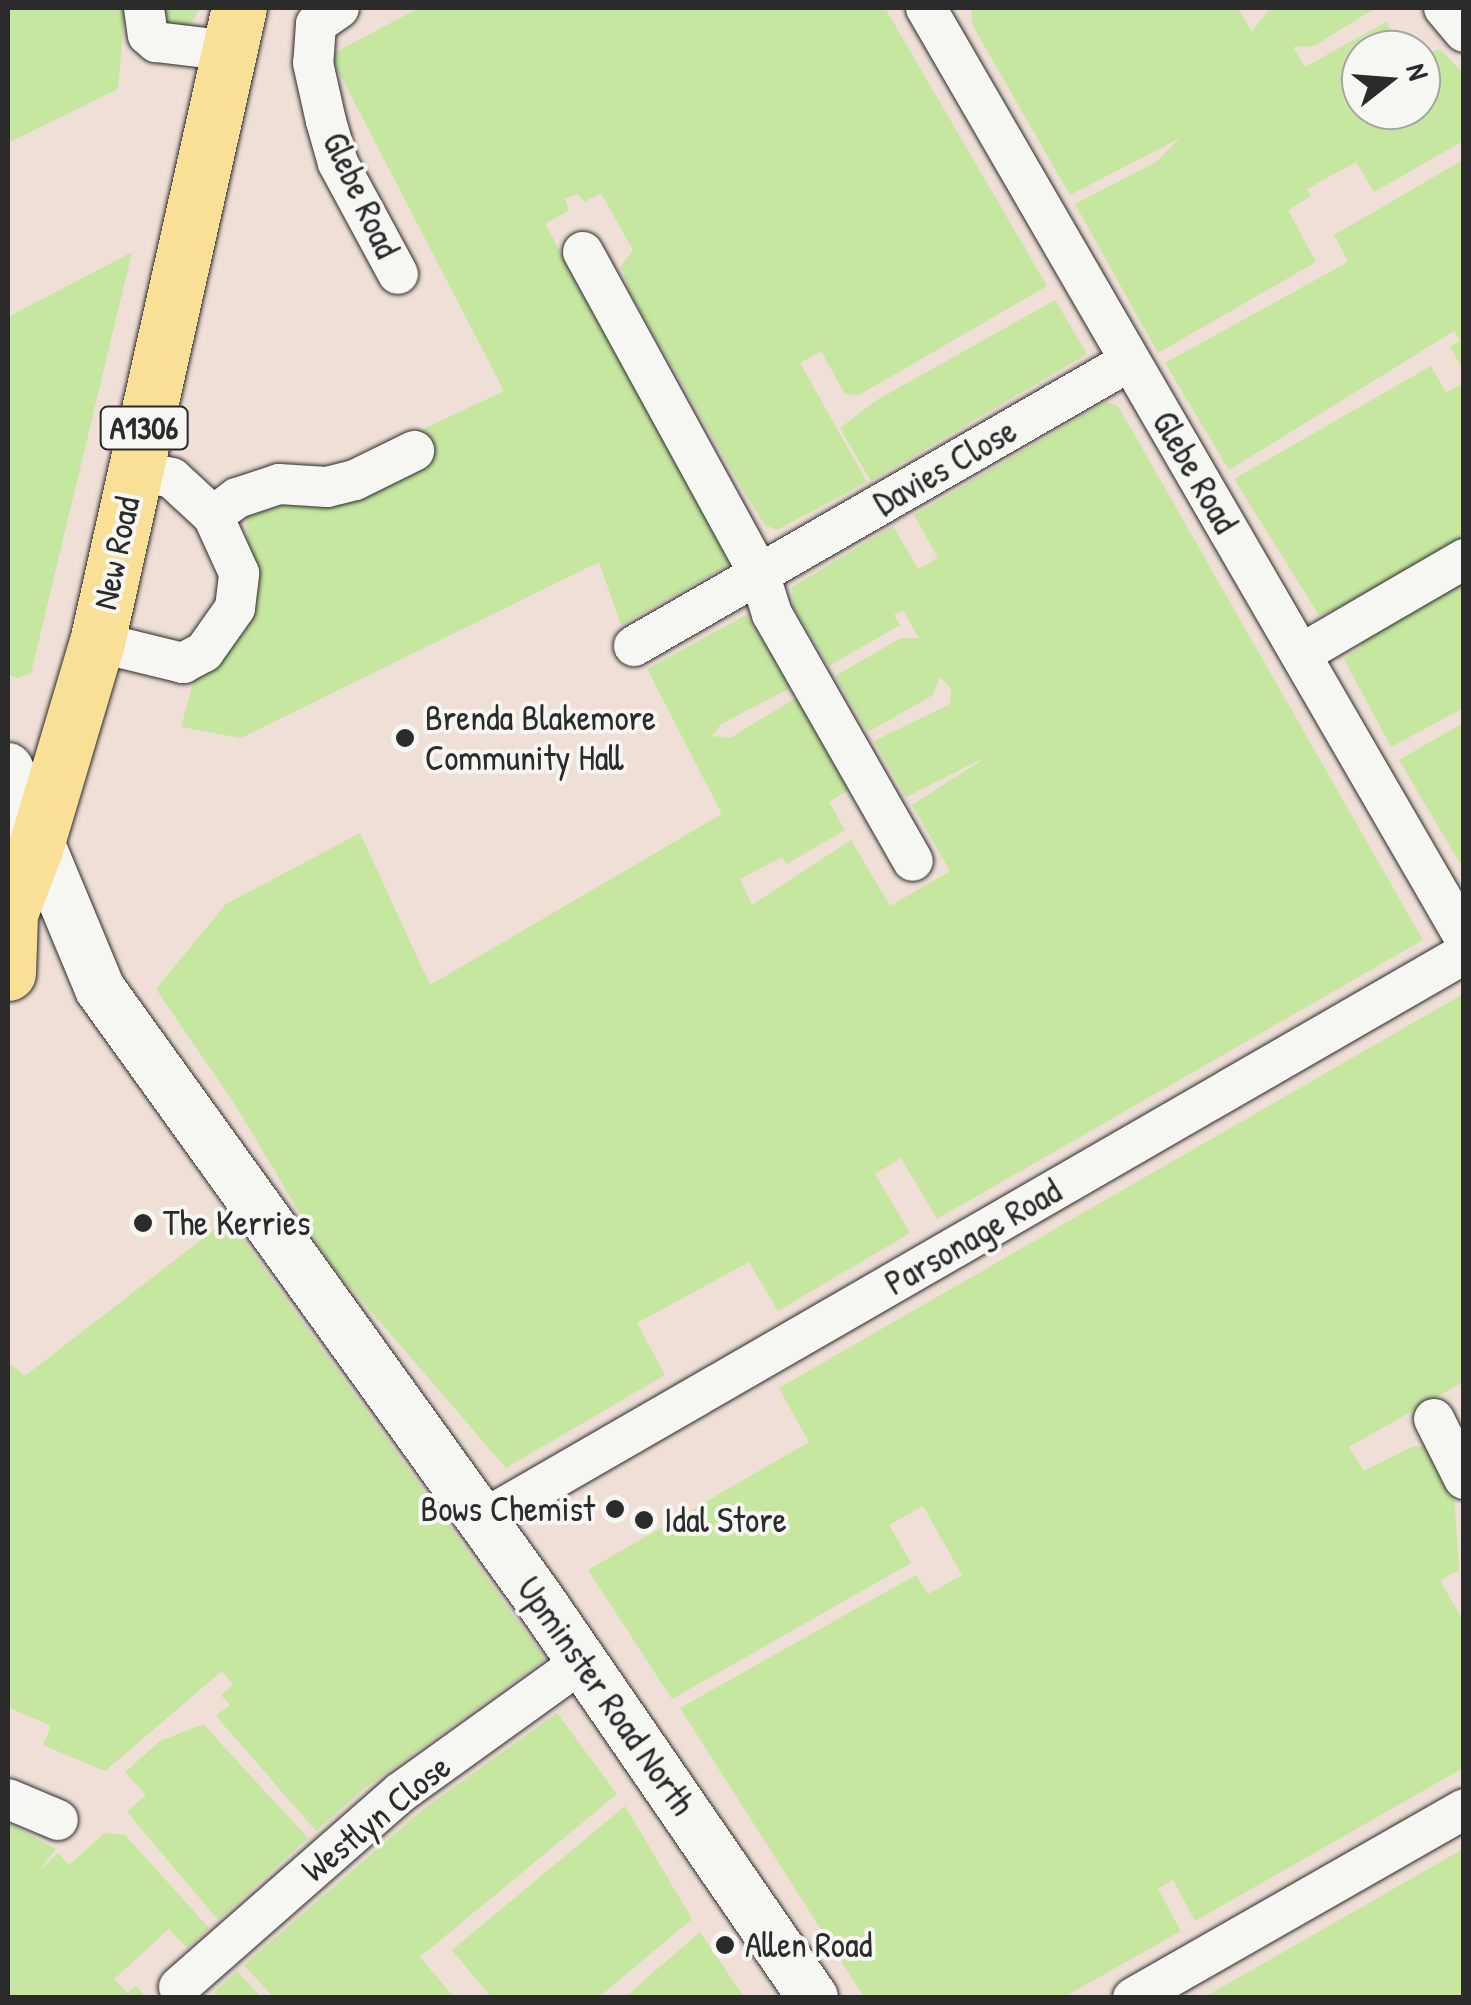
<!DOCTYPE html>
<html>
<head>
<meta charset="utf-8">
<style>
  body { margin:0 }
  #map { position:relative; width:1471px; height:2005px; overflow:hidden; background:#efdfd6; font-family:"Patrick Hand",sans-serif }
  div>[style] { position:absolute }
  .green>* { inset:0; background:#c5e7a0 }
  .roads { filter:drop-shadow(0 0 2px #2b2b2b) drop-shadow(0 0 2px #2b2b2b) }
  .minor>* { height:40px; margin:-20px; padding:0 20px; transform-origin:20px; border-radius:20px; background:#f6f6f2 }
  .tertiary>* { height:50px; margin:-25px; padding:0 25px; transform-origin:25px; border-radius:25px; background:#f6f6f2 }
  .primary>* { height:55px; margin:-27.5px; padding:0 27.5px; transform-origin:27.5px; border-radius:27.5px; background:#fadf96 }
  .dots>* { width:28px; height:28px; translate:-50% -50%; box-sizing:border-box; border:5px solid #f6f6f2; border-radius:50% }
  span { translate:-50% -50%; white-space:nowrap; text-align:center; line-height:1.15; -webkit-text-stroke:8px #f6f6f2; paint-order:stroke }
  .shield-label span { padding:2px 8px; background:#f6f6f2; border:2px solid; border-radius:8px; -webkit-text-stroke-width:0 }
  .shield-label { font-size:32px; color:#2b2b2b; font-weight:700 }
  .street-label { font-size:35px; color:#2b2b2b }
  .poi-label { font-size:35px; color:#2b2b2b }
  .left { translate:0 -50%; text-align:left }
  .right { translate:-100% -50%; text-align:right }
  .frame { position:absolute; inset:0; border:10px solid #2b2b2b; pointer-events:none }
  .north { position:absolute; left:1341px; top:30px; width:100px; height:100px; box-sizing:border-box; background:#f6f6f2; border:2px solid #a5a5a2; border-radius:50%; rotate:73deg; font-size:28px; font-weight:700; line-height:40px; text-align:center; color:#2b2b2b }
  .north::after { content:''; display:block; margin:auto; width:35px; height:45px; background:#2b2b2b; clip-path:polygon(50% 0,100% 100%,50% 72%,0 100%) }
</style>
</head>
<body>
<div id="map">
  <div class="green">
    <div style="clip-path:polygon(8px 8px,125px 8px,118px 89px,8px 143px)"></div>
    <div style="clip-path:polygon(159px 8px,201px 8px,188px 28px,167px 27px)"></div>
    <div style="clip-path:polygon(419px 8px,885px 8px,1047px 286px,859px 395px,845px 394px,821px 351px,800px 363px,867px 482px,777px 530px,765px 525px,743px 490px,630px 293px,621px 266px,633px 250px,601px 193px,584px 202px,578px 194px,565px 199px,569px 210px,545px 224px,733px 562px,621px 625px,599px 562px,241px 738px,181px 727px,194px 680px,245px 631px,252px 611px,246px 510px,343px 490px,358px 501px,432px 461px,417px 432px,504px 391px,330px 55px)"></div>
    <div style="clip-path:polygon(971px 8px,1238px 8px,1252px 32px,1270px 8px,1375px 8px,1314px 46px,1293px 47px,1305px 67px,1386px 22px,1402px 50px,1361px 50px,1361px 110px,1421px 110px,1421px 55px,1440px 49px,1463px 73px,1463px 141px,1374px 192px,1356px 162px,1307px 189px,1311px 196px,1288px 210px,1316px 262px,1158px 353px,1075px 204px,1156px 162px,1180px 138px,1070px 195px,973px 26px)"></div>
    <div style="clip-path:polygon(1463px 160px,1463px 370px,1450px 346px,1460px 341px,1454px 331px,1229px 470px,1165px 363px,1348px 262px,1334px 235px)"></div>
    <div style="clip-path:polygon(132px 252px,31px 673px,18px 678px,8px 675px,8px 317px)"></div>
    <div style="clip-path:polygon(1055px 300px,1087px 354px,871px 481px,840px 428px,877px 400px)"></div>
    <div style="clip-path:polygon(1431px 366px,1446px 393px,1463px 383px,1463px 540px,1343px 614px,1337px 608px,1319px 615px,1234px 479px)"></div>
    <div style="clip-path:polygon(1106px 402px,1118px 406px,1423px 940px,937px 1219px,901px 1158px,875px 1174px,910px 1233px,778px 1311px,749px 1262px,637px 1323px,665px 1375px,506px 1468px,331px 1265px,234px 1103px,156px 989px,226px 904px,360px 833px,430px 985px,722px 814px,647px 669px,746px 615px,794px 686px,721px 724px,712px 736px,730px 738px,799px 696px,852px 788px,829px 802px,845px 830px,787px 864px,782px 857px,740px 879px,752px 905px,851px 840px,890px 906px,950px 871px,912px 805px,990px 755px,906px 797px,874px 741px,950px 704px,951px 689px,940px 677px,933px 695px,868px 732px,835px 676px,901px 638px,919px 638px,903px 610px,894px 615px,900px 625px,829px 666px,793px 606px,792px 587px,893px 526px,918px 569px,938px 558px,914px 515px)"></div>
    <div style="clip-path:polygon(1463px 579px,1463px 708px,1391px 747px,1344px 659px,1361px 647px,1361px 637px)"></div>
    <div style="clip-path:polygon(1463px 723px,1463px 868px,1399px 760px)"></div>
    <div style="clip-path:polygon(1463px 994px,1463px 1382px,1349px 1447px,1364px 1471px,1414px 1446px,1428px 1447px,1454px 1491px,1459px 1570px,1440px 1580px,1463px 1621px,1463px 1768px,1195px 1921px,1173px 1880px,1158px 1889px,1181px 1931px,1064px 1997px,864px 1997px,680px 1708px,916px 1575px,928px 1594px,962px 1575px,923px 1506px,889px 1525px,911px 1563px,672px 1699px,588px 1570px,809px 1442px,779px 1388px)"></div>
    <div style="clip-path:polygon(228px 1219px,545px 1659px,365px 1788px,316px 1831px,216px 1716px,230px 1705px,221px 1695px,233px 1685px,222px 1671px,105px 1771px,43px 1745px,51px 1726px,8px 1707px,8px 1362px,25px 1376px)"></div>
    <div style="clip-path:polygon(557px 1713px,617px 1794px,420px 1957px,454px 1997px,273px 1997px,244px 1965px,422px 1810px)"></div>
    <div style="clip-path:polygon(203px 1724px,308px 1838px,218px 1920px,127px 1812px,146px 1795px,125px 1772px,160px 1741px)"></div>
    <div style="clip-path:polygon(625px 1806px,692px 1919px,599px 1997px,491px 1997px,452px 1950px)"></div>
    <div style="clip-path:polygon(8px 1823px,56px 1849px,38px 1872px,58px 1853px,69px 1865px,105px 1833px,125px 1835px,209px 1928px,187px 1948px,169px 1929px,114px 1979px,127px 1993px,136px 1986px,146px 1997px,8px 1997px)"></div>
    <div style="clip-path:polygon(1463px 1849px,1463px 1997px,1205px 1997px)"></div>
    <div style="clip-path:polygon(700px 1932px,744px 1997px,625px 1997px)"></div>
    <div style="clip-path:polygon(237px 1971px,261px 1997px,219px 1997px,214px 1992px)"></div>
  </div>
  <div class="roads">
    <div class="minor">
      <div style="left:144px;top:8px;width:27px;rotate:82deg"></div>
      <div style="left:148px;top:35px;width:11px;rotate:41deg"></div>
      <div style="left:156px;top:42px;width:76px;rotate:6.8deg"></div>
      <div style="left:339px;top:8px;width:28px;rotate:145deg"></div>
      <div style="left:316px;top:24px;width:39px;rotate:94deg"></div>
      <div style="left:313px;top:63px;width:59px;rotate:77.4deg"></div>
      <div style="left:326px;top:121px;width:44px;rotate:74.1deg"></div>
      <div style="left:338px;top:163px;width:126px;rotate:61.6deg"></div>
      <div style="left:926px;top:8px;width:1074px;rotate:59.92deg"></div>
      <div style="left:1444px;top:8px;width:31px;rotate:50deg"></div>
      <div style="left:583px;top:252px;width:366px;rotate:61.3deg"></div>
      <div style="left:759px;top:573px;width:43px;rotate:72.4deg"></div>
      <div style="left:772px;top:614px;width:284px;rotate:60.3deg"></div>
      <div style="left:213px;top:516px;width:30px;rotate:-37deg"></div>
      <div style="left:237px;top:498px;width:44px;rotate:-18.4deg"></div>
      <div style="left:279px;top:484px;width:48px;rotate:3.6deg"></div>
      <div style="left:327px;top:487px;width:29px;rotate:-14deg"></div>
      <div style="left:355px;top:480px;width:66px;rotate:-26.2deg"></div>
      <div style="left:97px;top:642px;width:89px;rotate:13.7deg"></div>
      <div style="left:183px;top:663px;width:24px;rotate:-28deg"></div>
      <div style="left:204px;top:652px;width:54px;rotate:-54.8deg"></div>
      <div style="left:235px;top:608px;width:35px;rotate:-83deg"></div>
      <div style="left:239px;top:573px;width:63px;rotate:-114.5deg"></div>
      <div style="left:213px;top:516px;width:56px;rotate:-137.2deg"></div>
      <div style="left:172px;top:478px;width:38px;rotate:-168deg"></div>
      <div style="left:634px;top:646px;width:572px;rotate:-29.88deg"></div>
      <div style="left:1301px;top:654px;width:189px;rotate:-30.2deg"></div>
      <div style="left:1434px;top:1419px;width:67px;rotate:63.4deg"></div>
      <div style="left:482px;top:1520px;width:1133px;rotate:-29.96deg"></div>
      <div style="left:8px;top:1799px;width:54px;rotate:22.8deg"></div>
      <div style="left:179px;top:1987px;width:295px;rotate:-41.3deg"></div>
      <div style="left:401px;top:1792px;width:224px;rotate:-35.7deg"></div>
      <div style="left:1133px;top:1998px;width:381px;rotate:-29.7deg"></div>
    </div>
    <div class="tertiary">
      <div style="left:8px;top:768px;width:239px;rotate:67.4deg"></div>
      <div style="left:100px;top:989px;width:752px;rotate:54.26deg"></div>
      <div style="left:539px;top:1599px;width:484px;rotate:55.5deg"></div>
    </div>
    <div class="primary">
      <div style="left:8px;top:919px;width:78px;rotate:-69deg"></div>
      <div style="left:36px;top:846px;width:213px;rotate:-73.4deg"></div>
      <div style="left:97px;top:642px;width:650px;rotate:-77.38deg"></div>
      <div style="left:8px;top:973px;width:57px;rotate:-88deg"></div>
    </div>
  </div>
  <div class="dots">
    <div style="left:405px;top:738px;background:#2b2b2b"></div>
    <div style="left:143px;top:1223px;background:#2b2b2b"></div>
    <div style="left:615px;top:1509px;background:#2b2b2b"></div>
    <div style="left:644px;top:1520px;background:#2b2b2b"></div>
    <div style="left:725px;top:1945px;background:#2b2b2b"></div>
  </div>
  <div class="shield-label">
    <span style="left:144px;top:428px">A1306</span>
  </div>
  <div class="street-label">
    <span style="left:361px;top:195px;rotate:65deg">Glebe Road</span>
    <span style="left:945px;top:467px;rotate:-30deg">Davies Close</span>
    <span style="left:1195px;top:472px;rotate:60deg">Glebe Road</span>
    <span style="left:116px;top:553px;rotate:-78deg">New Road</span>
    <span style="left:973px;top:1237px;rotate:-30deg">Parsonage Road</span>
    <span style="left:606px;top:1696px;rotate:55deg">Upminster Road North</span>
    <span style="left:376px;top:1818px;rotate:-39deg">Westlyn Close</span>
  </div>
  <div class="poi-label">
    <span class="left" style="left:425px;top:738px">Brenda Blakemore<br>Community Hall</span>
    <span class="left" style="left:163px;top:1223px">The Kerries</span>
    <span class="right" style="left:595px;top:1509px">Bows Chemist</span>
    <span class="left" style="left:664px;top:1520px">Idal Store</span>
    <span class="left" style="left:745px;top:1945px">Allen Road</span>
  </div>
  <div class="frame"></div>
  <div class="north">N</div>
</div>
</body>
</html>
